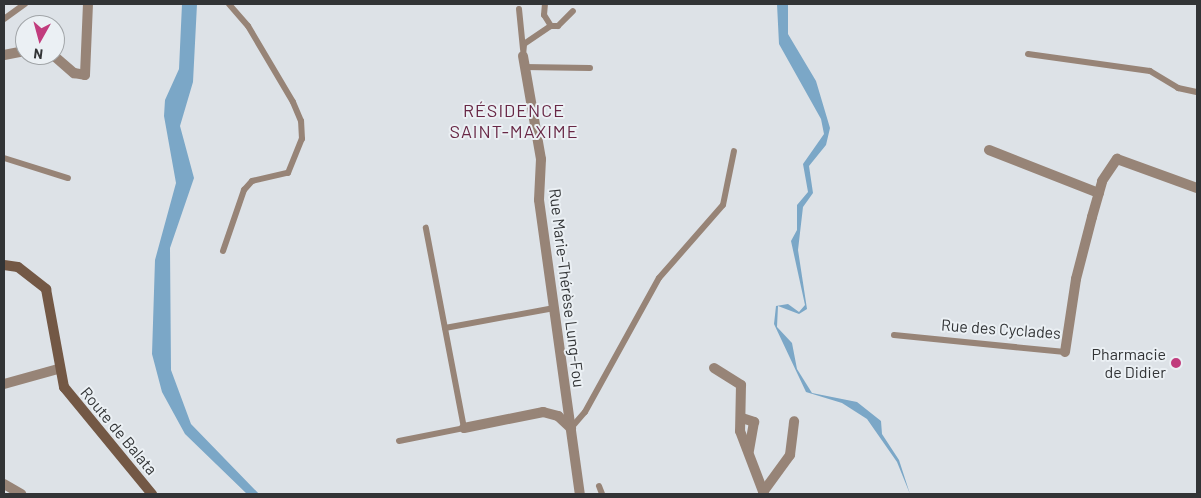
<!DOCTYPE html>
<html>
<head>
<meta charset="utf-8">
<style>
  body { margin:0 }
  #map { position:relative; width:1201px; height:498px; overflow:hidden; background:#dde2e7; font-family:Barlow,sans-serif }
  div>[style] { position:absolute }
  .water>* { inset:0; background:#7ba7c7 }
  .lane>* { height:6px; margin:-3px; padding:0 3px; transform-origin:3px; border-radius:3px; background:#978477 }
  .street>* { height:10px; margin:-5px; padding:0 5px; transform-origin:5px; border-radius:5px; background:#978477 }
  .secondary>* { height:10px; margin:-5px; padding:0 5px; transform-origin:5px; border-radius:5px; background:#735845 }
  .dots>* { width:14px; height:14px; translate:-50% -50%; box-sizing:border-box; border:2px solid #ebf0f4; border-radius:50% }
  span { translate:-50% -50%; white-space:nowrap; text-align:center; line-height:1.15; -webkit-text-stroke:4px #ebf0f4; paint-order:stroke }
  .street-label { font-size:16px; color:#323436 }
  .poi-label { font-size:16px; color:#323436 }
  .right { translate:-100% -50%; text-align:right }
  .neighbourhood-label { font-size:18px; color:#682745; letter-spacing:1px }
  .frame { position:absolute; inset:0; border:5px solid #323436; pointer-events:none }
  .north { position:absolute; left:15px; top:15px; width:50px; height:50px; box-sizing:border-box; background:#ebf0f4; border:1px solid #a1a5a8; border-radius:50%; rotate:187deg; font-size:14px; font-weight:700; line-height:20px; text-align:center; color:#323436 }
  .north::after { content:''; display:block; margin:auto; width:18px; height:22px; background:#c13c7d; clip-path:polygon(50% 0,100% 100%,50% 72%,0 100%) }
</style>
</head>
<body>
<div id="map">
  <div class="water">
    <div style="clip-path:polygon(182px 4px,197px 4px,193px 82px,180px 126px,194px 178px,170px 248px,171px 370px,191px 424px,259px 494px,247px 494px,185px 434px,162px 392px,152px 354px,155px 260px,176px 183px,164px 116px,165px 100px,179px 69px)"></div>
    <div style="clip-path:polygon(777px 4px,788px 4px,788px 34px,816px 81px,830px 128px,826px 145px,809px 166px,813px 193px,803px 207px,798px 250px,807px 309px,799px 314px,778px 306px,777px 327px,792px 343px,797px 369px,812px 393px,857px 402px,881px 421px,882px 434px,899px 460px,910px 494px,897px 462px,867px 419px,842px 403px,806px 392px,774px 324px,776px 306px,788px 304px,799px 312px,805px 305px,791px 241px,797px 230px,797px 205px,808px 192px,803px 164px,824px 134px,821px 119px,779px 44px)"></div>
  </div>
  <div class="lane">
    <div style="left:519px;top:9px;width:40px;rotate:84.3deg"></div>
    <div style="left:4px;top:19px;width:26px;rotate:-36deg"></div>
    <div style="left:551px;top:26px;width:7px"></div>
    <div style="left:558px;top:26px;width:21px;rotate:-45deg"></div>
    <div style="left:1028px;top:54px;width:123px;rotate:7.9deg"></div>
    <div style="left:1150px;top:71px;width:33px;rotate:31deg"></div>
    <div style="left:1178px;top:88px;width:19px;rotate:12deg"></div>
    <div style="left:523px;top:56px;width:12px;rotate:-85deg"></div>
    <div style="left:524px;top:44px;width:32px;rotate:-34deg"></div>
    <div style="left:551px;top:26px;width:13px;rotate:-122deg"></div>
    <div style="left:544px;top:15px;width:11px;rotate:-85deg"></div>
    <div style="left:524px;top:67px;width:66px;rotate:0.9deg"></div>
    <div style="left:4px;top:158px;width:67px;rotate:17.4deg"></div>
    <div style="left:223px;top:251px;width:65px;rotate:-71deg"></div>
    <div style="left:244px;top:190px;width:12px;rotate:-48deg"></div>
    <div style="left:252px;top:181px;width:37px;rotate:-13deg"></div>
    <div style="left:288px;top:173px;width:37px;rotate:-68deg"></div>
    <div style="left:302px;top:139px;width:18px;rotate:-93deg"></div>
    <div style="left:301px;top:121px;width:21px;rotate:-113deg"></div>
    <div style="left:293px;top:102px;width:88px;rotate:-120.6deg"></div>
    <div style="left:248px;top:26px;width:29px;rotate:-131deg"></div>
    <div style="left:445px;top:328px;width:111px;rotate:-10.4deg"></div>
    <div style="left:894px;top:335px;width:172px;rotate:5.7deg"></div>
    <div style="left:571px;top:428px;width:21px;rotate:-49deg"></div>
    <div style="left:585px;top:412px;width:153px;rotate:-61.1deg"></div>
    <div style="left:659px;top:278px;width:97px;rotate:-48.8deg"></div>
    <div style="left:723px;top:205px;width:55px;rotate:-78.5deg"></div>
    <div style="left:399px;top:441px;width:66px;rotate:-11.3deg"></div>
    <div style="left:464px;top:428px;width:204px;rotate:-100.8deg"></div>
    <div style="left:599px;top:486px;width:9px;rotate:69deg"></div>
  </div>
  <div class="street">
    <div style="left:4px;top:55px;width:21px;rotate:-11deg"></div>
    <div style="left:53px;top:55px;width:28px;rotate:41deg"></div>
    <div style="left:74px;top:73px;width:11px;rotate:10deg"></div>
    <div style="left:85px;top:75px;width:71px;rotate:-87.6deg"></div>
    <div style="left:523px;top:56px;width:105px;rotate:80.1deg"></div>
    <div style="left:541px;top:159px;width:41px;rotate:92.8deg"></div>
    <div style="left:539px;top:200px;width:297px;rotate:82.1deg"></div>
    <div style="left:989px;top:150px;width:118px;rotate:21.4deg"></div>
    <div style="left:1065px;top:352px;width:74px;rotate:-81.4deg"></div>
    <div style="left:1076px;top:279px;width:64px;rotate:-75.5deg"></div>
    <div style="left:1092px;top:217px;width:37px;rotate:-74deg"></div>
    <div style="left:1102px;top:181px;width:27px;rotate:-56deg"></div>
    <div style="left:1117px;top:159px;width:85px;rotate:19.9deg"></div>
    <div style="left:714px;top:368px;width:32px;rotate:32deg"></div>
    <div style="left:741px;top:385px;width:46px;rotate:91.2deg"></div>
    <div style="left:740px;top:431px;width:67px;rotate:69.1deg"></div>
    <div style="left:4px;top:384px;width:56px;rotate:-15.5deg"></div>
    <div style="left:742px;top:418px;width:13px;rotate:18deg"></div>
    <div style="left:754px;top:422px;width:29px;rotate:100deg"></div>
    <div style="left:464px;top:428px;width:81px;rotate:-11.4deg"></div>
    <div style="left:543px;top:412px;width:16px;rotate:15deg"></div>
    <div style="left:558px;top:416px;width:18px;rotate:43deg"></div>
    <div style="left:4px;top:484px;width:20px;rotate:30deg"></div>
    <div style="left:763px;top:492px;width:46px;rotate:-53.9deg"></div>
    <div style="left:790px;top:455px;width:34px;rotate:-83deg"></div>
  </div>
  <div class="secondary">
    <div style="left:4px;top:265px;width:14px;rotate:8deg"></div>
    <div style="left:18px;top:267px;width:36px;rotate:38deg"></div>
    <div style="left:46px;top:289px;width:100px;rotate:79.6deg"></div>
    <div style="left:64px;top:387px;width:139px;rotate:50.6deg"></div>
  </div>
  <div class="dots">
    <div style="left:1176px;top:363px;background:#c13c7d"></div>
  </div>
  <div class="street-label">
    <span style="left:567px;top:288px;rotate:83deg">Rue Marie-Thérèse Lung-Fou</span>
    <span style="left:1001px;top:329px;rotate:4deg">Rue des Cyclades</span>
    <span style="left:119px;top:431px;rotate:50deg">Route de Balata</span>
  </div>
  <div class="poi-label">
    <span class="right" style="left:1166px;top:363px">Pharmacie<br>de Didier</span>
  </div>
  <div class="neighbourhood-label">
    <span style="left:514px;top:121px">RÉSIDENCE<br>SAINT-MAXIME</span>
  </div>
  <div class="frame"></div>
  <div class="north">N</div>
</div>
</body>
</html>
